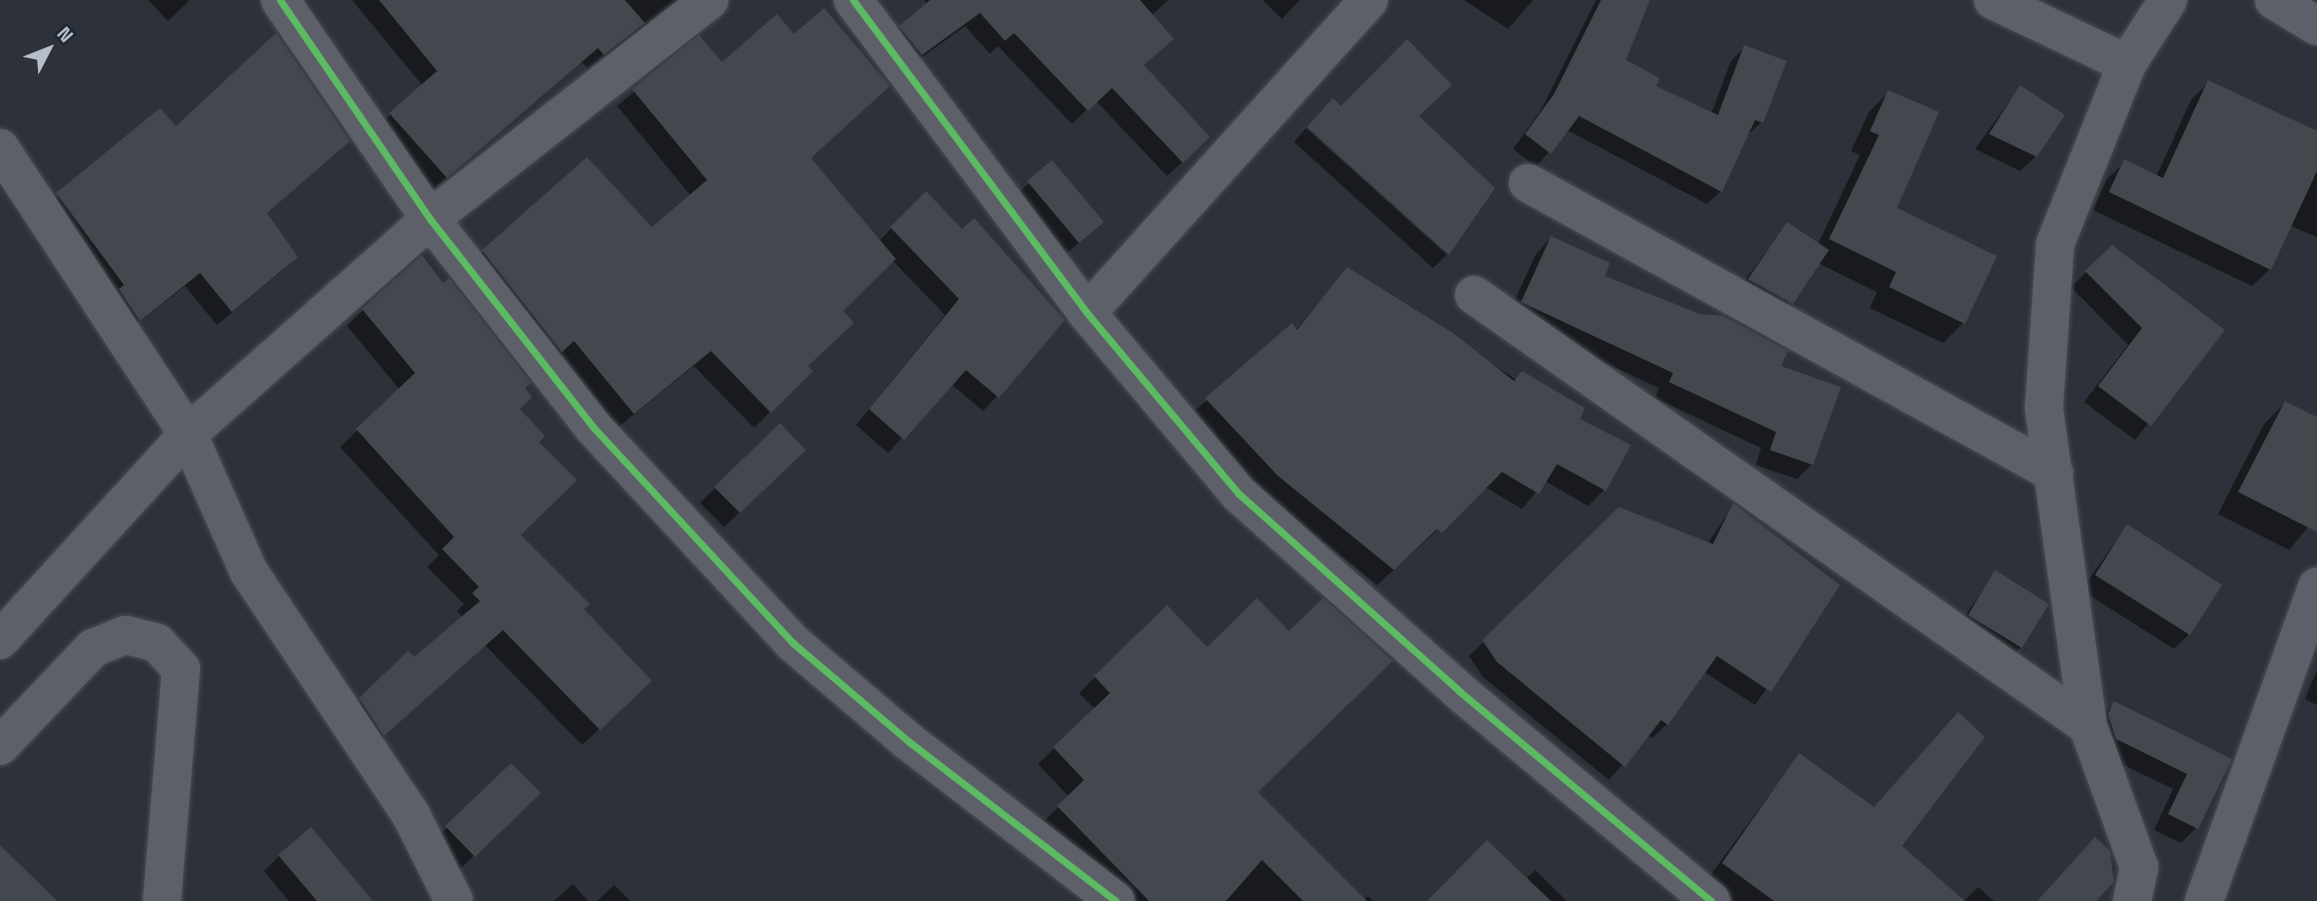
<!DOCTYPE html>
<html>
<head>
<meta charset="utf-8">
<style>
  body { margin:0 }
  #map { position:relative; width:2317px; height:901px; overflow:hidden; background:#2d3139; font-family:"Space Grotesk",sans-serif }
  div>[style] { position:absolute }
  .shadow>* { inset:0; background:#0007 }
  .building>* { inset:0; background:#43474e }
  .roads { filter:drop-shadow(0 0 2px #4a4e53) drop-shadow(0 0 2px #4a4e53) }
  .minor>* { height:38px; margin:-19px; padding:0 19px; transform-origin:19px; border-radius:19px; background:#5d6068 }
  .cycleway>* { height:7px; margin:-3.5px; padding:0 3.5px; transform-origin:3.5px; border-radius:3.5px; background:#5cba63 }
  span { translate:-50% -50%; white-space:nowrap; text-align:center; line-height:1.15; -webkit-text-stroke:6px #202734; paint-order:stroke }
  .north { position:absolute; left:14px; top:14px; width:70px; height:70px; -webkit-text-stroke:5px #202734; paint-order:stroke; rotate:48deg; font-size:19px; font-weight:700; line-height:28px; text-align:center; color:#b7bdc9 }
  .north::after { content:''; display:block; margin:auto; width:24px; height:32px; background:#b7bdc9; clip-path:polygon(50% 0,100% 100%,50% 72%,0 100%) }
</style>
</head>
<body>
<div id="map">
  <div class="shadow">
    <div style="clip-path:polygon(148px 0,190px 0,168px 21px)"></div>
    <div style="clip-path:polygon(352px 0,678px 0,588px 68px,582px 62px,431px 191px,375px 129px,423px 86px)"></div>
    <div style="clip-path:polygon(924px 0,1168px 0,1151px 16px,1142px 66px,1194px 151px,1167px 176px,1096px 101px,1072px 124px,998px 46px,990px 54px,965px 26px,906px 69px,886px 41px,927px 4px)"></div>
    <div style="clip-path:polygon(1263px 0,1300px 0,1282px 19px)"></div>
    <div style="clip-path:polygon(1464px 0,1533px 0,1508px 29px)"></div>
    <div style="clip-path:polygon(1596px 0,1648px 0,1624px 61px,1654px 86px,1711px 114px,1731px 61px,1745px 47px,1762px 122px,1746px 136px,1721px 191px,1707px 204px,1567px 130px,1536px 167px,1513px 149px,1541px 110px)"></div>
    <div style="clip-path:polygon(699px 38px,879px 241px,926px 193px,997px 396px,983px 411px,951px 384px,888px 453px,856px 425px,945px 315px,892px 260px,841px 311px,806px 367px,811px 371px,754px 428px,694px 366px,617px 428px,467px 267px,483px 251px,652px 229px,691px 196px,617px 106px)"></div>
    <div style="clip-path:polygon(2209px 82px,2317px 133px,2317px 237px,2291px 226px,2270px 269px,2252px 286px,2093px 210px,2107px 179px,2125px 162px,2156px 177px,2191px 100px)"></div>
    <div style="clip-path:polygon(2020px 87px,2036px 156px,2020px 171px,1975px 149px)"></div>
    <div style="clip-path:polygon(1889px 92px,1895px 209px,1963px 323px,1943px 343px,1870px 308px,1877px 292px,1818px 263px,1777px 318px,1734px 295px,1787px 224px,1818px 244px,1860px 155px,1851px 151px,1869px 112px)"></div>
    <div style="clip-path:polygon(160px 110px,175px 128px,348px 141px,266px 214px,296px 257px,282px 271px,217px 325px,185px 286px,125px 333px,43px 209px)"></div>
    <div style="clip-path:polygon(1306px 128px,1447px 255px,1433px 268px,1294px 142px)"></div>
    <div style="clip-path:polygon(1052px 163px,1102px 222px,1063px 257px,1013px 197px)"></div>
    <div style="clip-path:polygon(1551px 238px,1602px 277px,1700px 315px,1779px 367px,1812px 464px,1797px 479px,1756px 465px,1761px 448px,1655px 398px,1659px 388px,1507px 317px,1536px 254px)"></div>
    <div style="clip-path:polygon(2112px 247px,2222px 330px,2135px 440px,2084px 402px,2128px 345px,2071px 287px)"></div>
    <div style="clip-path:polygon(1347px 269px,1578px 420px,1604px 490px,1588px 506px,1545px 481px,1522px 509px,1485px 487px,1377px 585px,1262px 492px,1190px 415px,1292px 326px,1296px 330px)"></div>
    <div style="clip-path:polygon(363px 310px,522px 389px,517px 409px,537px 442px,518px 535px,582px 609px,633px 697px,582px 745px,485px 645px,367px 751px,344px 716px,408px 654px,413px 659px,463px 617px,457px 611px,464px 604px,427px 567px,439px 555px,340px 447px,400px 390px,347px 326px)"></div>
    <div style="clip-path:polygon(2285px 403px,2317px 419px,2317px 516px,2289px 550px,2218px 514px,2264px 424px)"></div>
    <div style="clip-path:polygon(780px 425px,789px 465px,724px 527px,700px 503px)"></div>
    <div style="clip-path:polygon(1733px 506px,1838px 586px,1755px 705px,1704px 672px,1667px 724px,1652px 738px,1647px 735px,1609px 780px,1483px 677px,1469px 656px,1617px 512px,1707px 544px)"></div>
    <div style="clip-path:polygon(2127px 526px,2189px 634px,2174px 649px,2081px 590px)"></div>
    <div style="clip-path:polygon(1996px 573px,2021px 647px,2006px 663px,1954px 631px)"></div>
    <div style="clip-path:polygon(1167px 608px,1256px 793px,1364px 900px,1368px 896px,1373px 901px,1115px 901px,1042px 823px,1069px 797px,1038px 764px,1095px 709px,1079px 693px)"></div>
    <div style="clip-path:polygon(2317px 670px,2317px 705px,2305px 699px)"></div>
    <div style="clip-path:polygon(2115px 703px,2229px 759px,2196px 828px,2181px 843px,2154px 830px,2173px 789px,2101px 754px,2099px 719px)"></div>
    <div style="clip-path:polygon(1958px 714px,1900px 846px,1962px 901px,1734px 901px,1706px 881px,1799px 755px,1873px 809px)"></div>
    <div style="clip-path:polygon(511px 765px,538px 793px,458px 871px,431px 843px)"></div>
    <div style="clip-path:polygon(279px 856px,371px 901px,289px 901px,264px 871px)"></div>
    <div style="clip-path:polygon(1535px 870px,1567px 901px,1429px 901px,1526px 879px)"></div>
    <div style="clip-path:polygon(573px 884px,588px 901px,554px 901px)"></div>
    <div style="clip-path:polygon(614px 885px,630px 901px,597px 901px)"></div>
    <div style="clip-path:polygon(1978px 887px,1994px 901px,1964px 901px)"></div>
  </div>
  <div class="building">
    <div style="clip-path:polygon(379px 0,625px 0,645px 23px,604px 55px,598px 48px,447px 178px,389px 113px,437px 71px)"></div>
    <div style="clip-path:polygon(930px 0,1140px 0,1174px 39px,1144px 65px,1210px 137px,1183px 163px,1112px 88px,1088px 111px,1014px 33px,1005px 41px,980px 13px,922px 55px,899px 26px)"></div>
    <div style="clip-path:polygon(1601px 0,1650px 0,1626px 60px,1660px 78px,1656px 86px,1718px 115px,1744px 45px,1787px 61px,1763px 123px,1755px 120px,1722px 192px,1579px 116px,1551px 154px,1525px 134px,1554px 94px)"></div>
    <div style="clip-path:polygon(824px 8px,890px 86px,811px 158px,896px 259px,843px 311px,854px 323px,808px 366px,813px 371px,771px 413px,711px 351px,634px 414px,574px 341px,562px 352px,482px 250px,587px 157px,652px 227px,707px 180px,632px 89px,699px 35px,722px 62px,777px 14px,794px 34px)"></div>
    <div style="clip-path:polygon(276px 33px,350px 141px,267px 213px,298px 257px,232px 312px,200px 273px,140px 321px,119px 289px,124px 285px,56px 193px,160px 108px,176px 126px)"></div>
    <div style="clip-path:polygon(1407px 39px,1452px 85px,1419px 116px,1495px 188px,1449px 255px,1307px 127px,1333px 98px,1341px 106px)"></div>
    <div style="clip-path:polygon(2208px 80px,2317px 131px,2317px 171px,2271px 270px,2109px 192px,2124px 159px,2163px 178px)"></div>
    <div style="clip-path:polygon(2020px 85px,2065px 115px,2037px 157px,1989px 134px)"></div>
    <div style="clip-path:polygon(1888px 90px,1939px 112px,1897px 208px,1997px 256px,1965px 324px,1889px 287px,1896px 272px,1829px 239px,1879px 135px,1870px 131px)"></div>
    <div style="clip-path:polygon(1052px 160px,1104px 222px,1079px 243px,1027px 181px)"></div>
    <div style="clip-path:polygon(926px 191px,962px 229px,974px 218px,1065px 320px,999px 398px,966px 370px,904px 440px,869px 409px,959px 299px,890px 227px)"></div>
    <div style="clip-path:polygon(1787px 222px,1829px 250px,1793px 304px,1748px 279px)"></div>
    <div style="clip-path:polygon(1551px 236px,1610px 263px,1605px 276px,1700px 314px,1723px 316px,1788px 351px,1781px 366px,1841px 387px,1813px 465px,1770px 450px,1776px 432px,1669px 382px,1673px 373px,1521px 302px)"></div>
    <div style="clip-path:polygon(2112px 245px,2225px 330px,2151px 426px,2098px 386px,2142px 328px,2085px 271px)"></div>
    <div style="clip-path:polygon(422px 255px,443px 283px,449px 278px,531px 383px,525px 388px,532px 397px,520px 409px,545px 436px,539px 442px,577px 480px,521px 535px,590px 604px,584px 609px,652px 681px,600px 730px,503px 630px,384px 736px,359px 698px,408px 651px,414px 657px,480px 601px,472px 593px,479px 587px,442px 549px,454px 537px,356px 429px,415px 373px,362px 309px)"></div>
    <div style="clip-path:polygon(1347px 267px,1456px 335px,1514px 381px,1522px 371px,1585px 408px,1580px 419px,1631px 445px,1606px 491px,1557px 464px,1539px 494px,1502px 472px,1442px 533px,1437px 529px,1394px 570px,1278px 476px,1205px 398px,1292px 323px,1297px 330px)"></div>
    <div style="clip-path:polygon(2285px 401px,2317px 417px,2317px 532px,2238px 492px)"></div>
    <div style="clip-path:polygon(780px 423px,806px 450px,740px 513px,714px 487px)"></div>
    <div style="clip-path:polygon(1733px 503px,1840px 585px,1771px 692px,1717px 656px,1668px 725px,1661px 720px,1625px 767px,1497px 662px,1482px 640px,1619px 507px,1713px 544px)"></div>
    <div style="clip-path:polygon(2127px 524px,2222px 585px,2190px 635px,2095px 575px)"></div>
    <div style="clip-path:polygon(1995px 570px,2049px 604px,2022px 648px,1968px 615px)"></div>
    <div style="clip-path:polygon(1257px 598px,1289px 631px,1323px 598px,1393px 661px,1258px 792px,1367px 901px,1303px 901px,1262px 860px,1226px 901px,1149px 901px,1057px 806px,1084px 780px,1053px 747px,1110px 693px,1094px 676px,1167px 605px,1207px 647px)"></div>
    <div style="clip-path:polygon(2114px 701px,2232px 759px,2198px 829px,2168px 814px,2187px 774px,2116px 739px,2108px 714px)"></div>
    <div style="clip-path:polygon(1958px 712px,1985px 737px,1902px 846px,1965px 901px,1774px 901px,1722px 863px,1799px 753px,1874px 807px)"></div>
    <div style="clip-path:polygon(511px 763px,541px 793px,475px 857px,445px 826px)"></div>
    <div style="clip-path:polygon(311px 827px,373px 901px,317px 901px,278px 855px)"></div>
    <div style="clip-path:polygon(2095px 837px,2110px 851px,2114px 882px,2096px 901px,2037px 901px)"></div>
    <div style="clip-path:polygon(1487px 840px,1551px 901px,1427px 901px)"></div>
    <div style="clip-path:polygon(0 845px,57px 901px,0 901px)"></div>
  </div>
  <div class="roads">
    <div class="minor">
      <div style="left:280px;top:0;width:265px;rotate:55.6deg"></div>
      <div style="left:430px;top:219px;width:264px;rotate:51.9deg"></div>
      <div style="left:593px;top:427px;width:294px;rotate:47.2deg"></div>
      <div style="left:793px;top:643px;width:151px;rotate:40.4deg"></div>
      <div style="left:908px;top:741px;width:262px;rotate:37.6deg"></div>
      <div style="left:853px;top:0;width:391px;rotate:53.2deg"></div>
      <div style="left:1087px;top:313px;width:236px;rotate:50deg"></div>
      <div style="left:1239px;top:494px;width:295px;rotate:41.8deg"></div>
      <div style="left:1459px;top:691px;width:328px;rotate:39.8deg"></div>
      <div style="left:1993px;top:0;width:148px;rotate:25.5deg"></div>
      <div style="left:2274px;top:0;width:50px;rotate:31.2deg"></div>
      <div style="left:0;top:148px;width:342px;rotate:56.7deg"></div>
      <div style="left:188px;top:434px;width:151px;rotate:66.2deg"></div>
      <div style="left:249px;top:572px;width:292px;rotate:56.3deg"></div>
      <div style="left:411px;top:815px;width:96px;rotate:63.4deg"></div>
      <div style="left:1528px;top:183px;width:601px;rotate:28.87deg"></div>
      <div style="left:1474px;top:295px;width:750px;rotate:35.07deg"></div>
      <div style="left:1087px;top:313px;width:421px;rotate:-48deg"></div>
      <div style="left:0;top:640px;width:279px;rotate:-47.6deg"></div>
      <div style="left:188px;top:434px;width:324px;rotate:-41.6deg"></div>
      <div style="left:430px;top:219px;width:355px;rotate:-38.1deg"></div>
      <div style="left:0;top:746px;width:135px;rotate:-46.5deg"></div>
      <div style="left:93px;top:648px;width:35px;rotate:-22deg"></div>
      <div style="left:126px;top:635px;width:32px;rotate:14deg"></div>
      <div style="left:157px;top:643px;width:35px;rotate:47deg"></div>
      <div style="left:181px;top:669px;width:233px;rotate:94.7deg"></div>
      <div style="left:2132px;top:901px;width:35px;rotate:-78deg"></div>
      <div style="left:2139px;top:867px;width:150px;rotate:-109.9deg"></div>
      <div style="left:2088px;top:726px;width:322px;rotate:-97.9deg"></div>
      <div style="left:2044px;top:407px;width:163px;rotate:-86.1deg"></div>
      <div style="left:2055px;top:244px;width:194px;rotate:-68.2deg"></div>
      <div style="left:2127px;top:64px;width:76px;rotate:-57.4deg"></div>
      <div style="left:2204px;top:901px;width:334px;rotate:-70.2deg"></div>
    </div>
  </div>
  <div class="cycleway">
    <div style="left:280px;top:0;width:265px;rotate:55.6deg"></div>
    <div style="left:430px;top:219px;width:264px;rotate:51.9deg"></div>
    <div style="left:593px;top:427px;width:294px;rotate:47.2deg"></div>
    <div style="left:793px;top:643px;width:151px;rotate:40.4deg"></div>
    <div style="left:908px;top:741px;width:262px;rotate:37.6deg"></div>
    <div style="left:853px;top:0;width:391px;rotate:53.2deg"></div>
    <div style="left:1087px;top:313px;width:236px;rotate:50deg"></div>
    <div style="left:1239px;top:494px;width:295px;rotate:41.8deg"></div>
    <div style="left:1459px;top:691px;width:328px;rotate:39.8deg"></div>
  </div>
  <div class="north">N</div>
</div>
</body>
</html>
